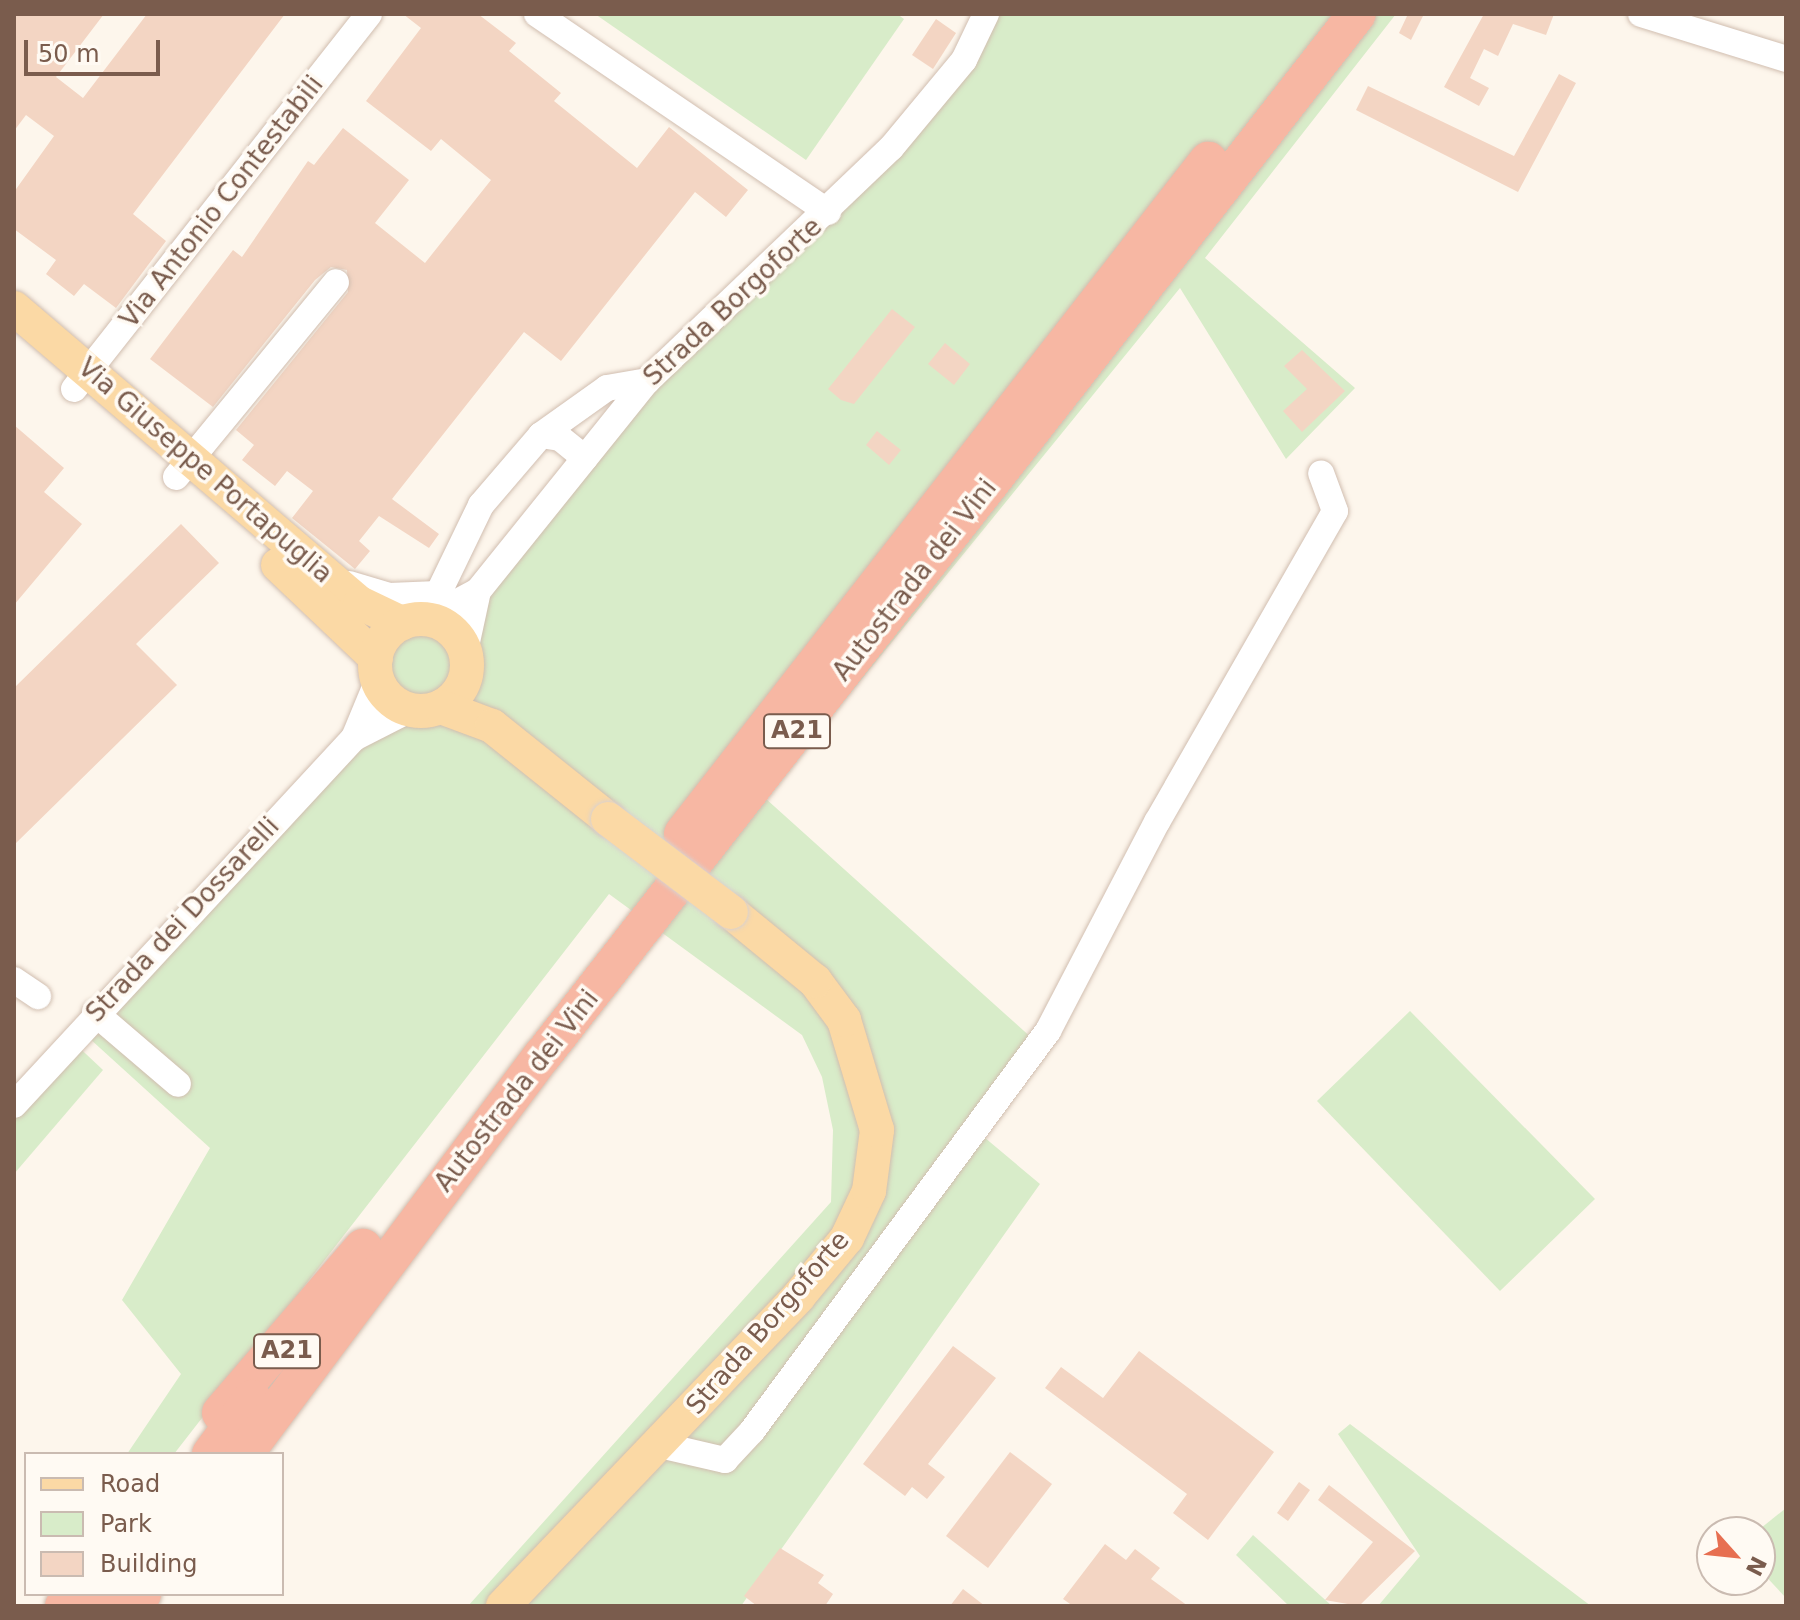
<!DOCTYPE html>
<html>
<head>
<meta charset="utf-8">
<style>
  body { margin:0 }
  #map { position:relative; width:1800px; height:1620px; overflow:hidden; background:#fdf6ec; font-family:"DejaVu Sans",sans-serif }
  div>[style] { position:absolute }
  .green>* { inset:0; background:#d8ecc9 }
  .building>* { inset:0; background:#f3d5c3 }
  .roads { filter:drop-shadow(0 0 2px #d1beb0) drop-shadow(0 0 2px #d1beb0) }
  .minor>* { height:26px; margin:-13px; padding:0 13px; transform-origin:13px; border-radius:13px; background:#fff }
  .major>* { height:34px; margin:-17px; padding:0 17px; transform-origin:17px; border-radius:17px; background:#fbd9a5 }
  .major>.ring { margin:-17px; padding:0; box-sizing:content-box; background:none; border:34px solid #fbd9a5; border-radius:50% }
  .highway>* { height:38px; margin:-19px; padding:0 19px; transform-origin:19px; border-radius:19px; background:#f7b7a3 }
  .bridges { filter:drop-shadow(0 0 2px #dad1cd) drop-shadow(0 0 2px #dad1cd) }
  .major-bridge>* { height:34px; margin:-17px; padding:0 17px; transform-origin:17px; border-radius:17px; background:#fbd9a5 }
  span { translate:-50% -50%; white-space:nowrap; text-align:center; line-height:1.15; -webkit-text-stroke:7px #fffaf3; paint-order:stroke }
  .shield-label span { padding:2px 6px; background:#fffaf3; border:2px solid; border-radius:6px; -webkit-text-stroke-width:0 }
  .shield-label { font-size:24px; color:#7a5c4d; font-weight:700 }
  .street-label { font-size:26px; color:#7a5c4d }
  .frame { position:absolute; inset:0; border:16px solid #7a5c4d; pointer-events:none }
  .legend { position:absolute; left:24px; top:1452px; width:260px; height:144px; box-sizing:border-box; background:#fffaf3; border:2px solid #cabbb1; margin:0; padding:10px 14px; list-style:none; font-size:24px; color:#7a5c4d }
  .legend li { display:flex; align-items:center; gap:16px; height:40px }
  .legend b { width:40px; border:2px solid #cabbb1 }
  .north { position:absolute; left:1696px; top:1516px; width:80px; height:80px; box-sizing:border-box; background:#fffaf3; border:2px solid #cabbb1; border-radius:50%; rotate:117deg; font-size:22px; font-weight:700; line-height:32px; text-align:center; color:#7a5c4d }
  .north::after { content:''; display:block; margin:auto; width:28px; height:36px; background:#e76f51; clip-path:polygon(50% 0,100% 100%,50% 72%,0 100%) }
  .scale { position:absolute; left:24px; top:40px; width:136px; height:36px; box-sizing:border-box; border:4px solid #7a5c4d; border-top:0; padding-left:10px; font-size:24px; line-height:28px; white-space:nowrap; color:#7a5c4d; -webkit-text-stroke:6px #fffaf3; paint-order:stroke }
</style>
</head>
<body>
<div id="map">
  <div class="green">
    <div style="clip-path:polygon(595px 14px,897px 14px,904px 19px,806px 160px)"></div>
    <div style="clip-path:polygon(986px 14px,1396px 14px,1205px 258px,1355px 388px,1286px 459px,1180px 288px,765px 798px,1034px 1040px,972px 1127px,1040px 1184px,741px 1606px,468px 1606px,831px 1202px,833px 1130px,822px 1077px,802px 1035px,609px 894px,174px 1454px,127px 1454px,181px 1374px,122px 1300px,210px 1148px,78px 1028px,328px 757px,362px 706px,365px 667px,380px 631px,417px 611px,447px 607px,513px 551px,643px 382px,825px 210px)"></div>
    <div style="clip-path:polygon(1410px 1011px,1595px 1199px,1500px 1291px,1317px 1101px)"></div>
    <div style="clip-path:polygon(69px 1038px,103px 1070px,14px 1174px,14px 1100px)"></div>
    <div style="clip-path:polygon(1350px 1424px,1591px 1606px,1378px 1606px,1420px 1556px,1338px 1434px)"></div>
    <div style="clip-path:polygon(1786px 1508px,1786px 1598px,1760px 1570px,1756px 1532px)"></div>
    <div style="clip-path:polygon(1253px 1535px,1332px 1606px,1289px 1606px,1236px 1555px)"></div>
  </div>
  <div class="building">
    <div style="clip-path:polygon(14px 14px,104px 14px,56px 77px,83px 98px,147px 14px,285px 14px,133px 214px,166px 241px,116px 308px,84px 284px,74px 296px,46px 274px,56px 260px,14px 229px,14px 192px,54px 136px,26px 115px,14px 131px)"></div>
    <div style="clip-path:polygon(403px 14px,478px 14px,516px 43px,509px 51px,561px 93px,554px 101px,637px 168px,669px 127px,748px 190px,726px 217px,695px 192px,561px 361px,524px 332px,392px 499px,439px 534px,429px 548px,379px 516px,359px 541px,370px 551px,355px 569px,292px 518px,313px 491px,287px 471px,275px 486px,242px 460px,254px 445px,236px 430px,348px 292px,347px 270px,331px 267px,315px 280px,213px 407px,150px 359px,233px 250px,242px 257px,308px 161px,314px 165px,343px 128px,409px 180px,375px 223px,425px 263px,491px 180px,441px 139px,431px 151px,366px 101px,421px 28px)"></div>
    <div style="clip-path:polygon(1408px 14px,1424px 14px,1411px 40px,1399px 33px)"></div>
    <div style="clip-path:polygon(1484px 14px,1554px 14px,1546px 35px,1513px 24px,1498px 56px,1484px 49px,1470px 78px,1489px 88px,1479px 106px,1444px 87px)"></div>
    <div style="clip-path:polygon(936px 19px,956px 33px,933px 69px,912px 55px)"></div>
    <div style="clip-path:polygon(1559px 74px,1576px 83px,1518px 192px,1356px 110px,1368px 86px,1514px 156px)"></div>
    <div style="clip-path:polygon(892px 309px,915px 327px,854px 404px,841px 400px,828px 389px)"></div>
    <div style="clip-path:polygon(945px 343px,970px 364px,954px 385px,928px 364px)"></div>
    <div style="clip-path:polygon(1302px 350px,1345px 391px,1302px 432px,1283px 411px,1307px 389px,1284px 366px)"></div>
    <div style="clip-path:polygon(14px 425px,64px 468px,44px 492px,82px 524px,14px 605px)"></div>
    <div style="clip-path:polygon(877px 431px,901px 450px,889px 465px,866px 445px)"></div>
    <div style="clip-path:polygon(181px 524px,219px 563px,136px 644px,177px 685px,14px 845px,14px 688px)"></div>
    <div style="clip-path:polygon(953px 1346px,996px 1378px,928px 1464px,945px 1477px,927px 1499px,912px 1487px,905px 1496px,863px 1464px)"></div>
    <div style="clip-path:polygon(1139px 1351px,1274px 1452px,1208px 1540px,1173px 1513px,1187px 1494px,1045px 1388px,1061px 1367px,1103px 1398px)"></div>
    <div style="clip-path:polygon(1010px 1452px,1052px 1484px,988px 1568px,946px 1536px)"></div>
    <div style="clip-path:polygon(1299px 1482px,1310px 1490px,1288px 1521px,1277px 1513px)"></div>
    <div style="clip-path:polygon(1329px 1485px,1415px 1551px,1359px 1606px,1325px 1600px,1373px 1542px,1318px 1500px)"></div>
    <div style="clip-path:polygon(1105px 1544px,1126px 1560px,1135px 1549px,1160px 1568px,1151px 1579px,1188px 1606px,1073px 1606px,1063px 1599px)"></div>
    <div style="clip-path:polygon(780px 1548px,824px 1575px,818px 1583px,833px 1594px,825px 1606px,757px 1606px,744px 1596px)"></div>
    <div style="clip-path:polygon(963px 1589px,985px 1606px,950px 1606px)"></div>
  </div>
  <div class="roads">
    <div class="minor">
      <div style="left:537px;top:14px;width:352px;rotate:34.2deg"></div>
      <div style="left:1641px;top:14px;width:152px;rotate:17.2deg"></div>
      <div style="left:74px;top:389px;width:477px;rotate:-51.8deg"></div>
      <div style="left:541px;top:435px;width:81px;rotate:-35.5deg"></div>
      <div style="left:607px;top:388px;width:41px;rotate:-9.9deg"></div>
      <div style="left:176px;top:477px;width:252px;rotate:-50.6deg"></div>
      <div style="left:349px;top:584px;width:42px;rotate:16.7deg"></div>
      <div style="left:389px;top:596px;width:49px;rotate:-2.3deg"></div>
      <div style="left:438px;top:594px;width:99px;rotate:-64.2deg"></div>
      <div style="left:481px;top:505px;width:92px;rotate:-49.4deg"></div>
      <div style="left:541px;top:435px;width:19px;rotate:9deg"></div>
      <div style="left:560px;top:438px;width:32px;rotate:39deg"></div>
      <div style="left:426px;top:619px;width:59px;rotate:-28.3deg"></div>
      <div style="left:478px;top:591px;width:270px;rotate:-51.2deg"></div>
      <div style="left:647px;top:381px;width:337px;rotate:-43.7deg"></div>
      <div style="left:891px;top:148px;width:114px;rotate:-50.3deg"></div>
      <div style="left:964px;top:60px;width:51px;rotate:-64.4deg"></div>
      <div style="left:465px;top:651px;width:61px;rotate:-77.8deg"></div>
      <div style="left:354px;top:738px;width:62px;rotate:-27deg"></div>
      <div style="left:14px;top:980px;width:29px;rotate:34deg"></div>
      <div style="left:95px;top:1013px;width:109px;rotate:40.5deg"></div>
      <div style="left:14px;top:1105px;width:500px;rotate:-47.19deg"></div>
      <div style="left:354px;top:738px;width:63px;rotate:-67.5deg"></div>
      <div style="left:660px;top:1445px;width:67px;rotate:13deg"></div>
      <div style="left:725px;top:1460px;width:40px;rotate:-47deg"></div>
      <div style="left:752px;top:1431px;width:498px;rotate:-53.5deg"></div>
      <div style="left:1048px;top:1031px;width:236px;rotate:-62.5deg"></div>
      <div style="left:1157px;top:822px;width:358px;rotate:-60.2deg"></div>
      <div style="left:1335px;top:511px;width:40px;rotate:-110.2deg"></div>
    </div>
    <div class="major">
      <div style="left:14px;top:308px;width:455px;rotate:40.5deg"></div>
      <div style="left:360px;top:603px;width:47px;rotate:25.5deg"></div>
      <div style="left:278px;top:565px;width:135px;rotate:43.5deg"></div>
      <div class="ring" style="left:375px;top:619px;width:58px;height:58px"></div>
      <div style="left:441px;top:707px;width:54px;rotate:20.4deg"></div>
      <div style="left:492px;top:726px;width:149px;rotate:38.7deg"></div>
      <div style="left:503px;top:1606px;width:427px;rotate:-46.3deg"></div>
      <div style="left:798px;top:1297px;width:77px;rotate:-50.3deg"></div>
      <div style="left:847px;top:1238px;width:52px;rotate:-64.9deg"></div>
      <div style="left:869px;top:1191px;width:62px;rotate:-82.5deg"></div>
      <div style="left:877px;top:1130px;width:115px;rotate:-106.7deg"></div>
      <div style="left:844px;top:1020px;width:49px;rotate:-126.6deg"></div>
      <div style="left:815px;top:981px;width:109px;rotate:-140.6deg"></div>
    </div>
    <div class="highway">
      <div style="left:683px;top:834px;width:854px;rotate:-52.04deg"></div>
      <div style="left:221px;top:1413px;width:218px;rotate:-49.3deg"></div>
      <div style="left:211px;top:1454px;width:69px;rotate:-53.3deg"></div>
      <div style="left:244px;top:1454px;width:499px;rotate:-53.2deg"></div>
      <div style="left:543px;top:1055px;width:1321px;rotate:-51.98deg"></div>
      <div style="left:64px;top:1606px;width:17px;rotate:-45deg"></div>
      <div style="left:100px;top:1606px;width:15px;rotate:-53deg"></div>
      <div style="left:133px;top:1606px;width:15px;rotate:-53deg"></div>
    </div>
  </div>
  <div class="bridges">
    <div class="major-bridge">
      <div style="left:608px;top:819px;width:154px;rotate:37.1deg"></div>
    </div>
  </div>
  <div class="shield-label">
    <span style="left:797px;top:731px">A21</span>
    <span style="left:287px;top:1351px">A21</span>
  </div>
  <div class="street-label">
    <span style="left:222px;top:202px;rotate:-52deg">Via Antonio Contestabili</span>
    <span style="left:733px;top:302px;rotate:-43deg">Strada Borgoforte</span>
    <span style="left:205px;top:471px;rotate:41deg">Via Giuseppe Portapuglia</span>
    <span style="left:915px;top:580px;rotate:-52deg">Autostrada dei Vini</span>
    <span style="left:183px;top:920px;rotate:-47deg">Strada dei Dossarelli</span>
    <span style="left:517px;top:1091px;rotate:-52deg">Autostrada dei Vini</span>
    <span style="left:768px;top:1323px;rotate:-49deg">Strada Borgoforte</span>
  </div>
  <div class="frame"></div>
  <ul class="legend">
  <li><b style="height:10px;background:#fbd9a5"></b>Road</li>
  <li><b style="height:22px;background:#d8ecc9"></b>Park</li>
  <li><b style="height:22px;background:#f3d5c3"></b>Building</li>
  </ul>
  <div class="north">N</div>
  <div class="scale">50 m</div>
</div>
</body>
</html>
